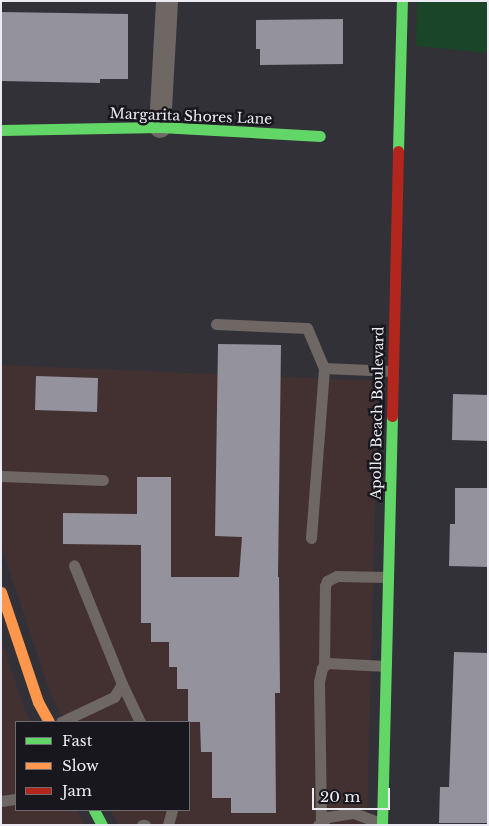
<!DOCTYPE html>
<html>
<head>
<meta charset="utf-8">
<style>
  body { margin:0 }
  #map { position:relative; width:489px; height:826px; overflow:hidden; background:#323138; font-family:"Libre Baskerville",serif }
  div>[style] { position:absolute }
  .commercial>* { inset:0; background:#433132 }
  .green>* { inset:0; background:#1a4529 }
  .building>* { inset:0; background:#94929c }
  .lane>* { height:11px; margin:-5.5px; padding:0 5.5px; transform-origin:5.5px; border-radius:5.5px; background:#6e6764 }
  .street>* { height:22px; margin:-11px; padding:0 11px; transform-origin:11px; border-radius:11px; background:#6e6764 }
  .fast>* { height:11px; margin:-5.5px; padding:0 5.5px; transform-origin:5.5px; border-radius:5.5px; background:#63d668 }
  .slow>* { height:11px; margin:-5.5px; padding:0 5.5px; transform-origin:5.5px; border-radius:5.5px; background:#ff974d }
  .jam>* { height:11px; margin:-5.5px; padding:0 5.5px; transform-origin:5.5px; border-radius:5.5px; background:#b3261e }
  span { translate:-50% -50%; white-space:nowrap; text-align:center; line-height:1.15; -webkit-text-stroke:5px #18171d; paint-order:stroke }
  .street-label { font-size:14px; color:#ecebf3 }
  .frame { position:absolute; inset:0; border:2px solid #ecebf3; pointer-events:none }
  .legend { position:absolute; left:15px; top:721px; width:175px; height:90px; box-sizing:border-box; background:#18171d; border:1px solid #6d6c73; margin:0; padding:6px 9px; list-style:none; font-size:15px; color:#ecebf3 }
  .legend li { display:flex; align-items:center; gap:10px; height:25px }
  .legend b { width:25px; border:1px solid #6d6c73 }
  .scale { position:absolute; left:312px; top:788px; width:78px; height:22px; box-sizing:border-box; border:2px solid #ecebf3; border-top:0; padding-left:6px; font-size:15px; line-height:18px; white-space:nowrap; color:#ecebf3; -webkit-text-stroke:4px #18171d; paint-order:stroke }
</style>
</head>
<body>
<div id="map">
  <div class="commercial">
    <div style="clip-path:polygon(1px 365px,378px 381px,367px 825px,118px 825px,110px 810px,189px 810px,189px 722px,65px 722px,51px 695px,1px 546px)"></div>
    <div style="clip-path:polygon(1px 639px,24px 708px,32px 722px,16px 722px,16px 810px,77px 810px,85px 825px,1px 825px)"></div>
  </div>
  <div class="green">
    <div style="clip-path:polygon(417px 1px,488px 1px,488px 53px,416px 46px)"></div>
  </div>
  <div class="building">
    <div style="clip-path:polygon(1px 12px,128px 14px,128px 79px,100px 79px,100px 83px,1px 81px)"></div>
    <div style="clip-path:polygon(343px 19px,343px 64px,260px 65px,260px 49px,256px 49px,256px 20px)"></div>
    <div style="clip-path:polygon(218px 344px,281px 345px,278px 577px,279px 577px,280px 693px,275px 693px,276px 813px,231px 813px,231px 798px,212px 798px,212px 752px,201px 752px,200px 722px,188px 722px,188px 689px,177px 689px,177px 667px,169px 667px,169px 642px,151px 642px,151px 623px,141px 623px,141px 545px,63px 544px,63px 513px,137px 514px,137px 477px,171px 477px,171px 577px,239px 577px,242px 537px,215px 536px)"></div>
    <div style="clip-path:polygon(36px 376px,98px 378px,97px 412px,35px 410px)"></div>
    <div style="clip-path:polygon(453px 394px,488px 395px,488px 441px,452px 440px)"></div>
    <div style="clip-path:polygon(455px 488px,488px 488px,488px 567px,449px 566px,450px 524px,455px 524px)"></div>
    <div style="clip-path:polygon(454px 652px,488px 653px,488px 823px,439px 823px,440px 787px,449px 787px)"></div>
  </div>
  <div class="lane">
    <div style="left:216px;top:324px;width:91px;rotate:2.5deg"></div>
    <div style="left:307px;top:328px;width:43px;rotate:67deg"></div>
    <div style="left:1px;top:476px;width:102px;rotate:2.2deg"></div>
    <div style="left:311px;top:538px;width:170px;rotate:-85.6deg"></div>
    <div style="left:324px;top:368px;width:69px;rotate:2.5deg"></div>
    <div style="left:324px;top:665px;width:79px;rotate:-89.3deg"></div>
    <div style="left:325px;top:586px;width:5px;rotate:-68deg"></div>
    <div style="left:327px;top:581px;width:11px;rotate:-27deg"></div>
    <div style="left:337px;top:576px;width:51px;rotate:1.1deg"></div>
    <div style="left:122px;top:684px;width:42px;rotate:64.7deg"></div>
    <div style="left:61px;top:722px;width:59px;rotate:-25.3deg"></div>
    <div style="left:114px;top:697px;width:15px;rotate:-58deg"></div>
    <div style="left:122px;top:684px;width:128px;rotate:-112deg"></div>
    <div style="left:1px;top:801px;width:15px;rotate:-8deg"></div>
    <div style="left:321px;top:822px;width:140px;rotate:-90.8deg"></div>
    <div style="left:319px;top:682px;width:14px;rotate:-78deg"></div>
    <div style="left:322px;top:668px;width:7px;rotate:-45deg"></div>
    <div style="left:327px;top:663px;width:59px;rotate:2.9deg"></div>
    <div style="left:142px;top:825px;width:3px"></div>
    <div style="left:168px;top:825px;width:16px;rotate:-75deg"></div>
    <div style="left:318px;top:825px;width:13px;rotate:-39deg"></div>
    <div style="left:328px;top:817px;width:26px;rotate:-9deg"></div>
    <div style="left:354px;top:813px;width:30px;rotate:21deg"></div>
  </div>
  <div class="street">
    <div style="left:160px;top:127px;width:126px;rotate:-86.8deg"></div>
  </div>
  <div class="fast">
    <div style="left:1px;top:130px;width:159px;rotate:-1.1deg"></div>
    <div style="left:160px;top:127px;width:160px;rotate:3.2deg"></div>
    <div style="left:398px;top:151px;width:150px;rotate:-88.5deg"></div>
    <div style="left:94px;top:810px;width:17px;rotate:62deg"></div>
    <div style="left:382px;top:825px;width:409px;rotate:-88.6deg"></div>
  </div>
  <div class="slow">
    <div style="left:1px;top:592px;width:116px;rotate:71.4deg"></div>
    <div style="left:38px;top:702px;width:23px;rotate:61deg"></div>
  </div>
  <div class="jam">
    <div style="left:392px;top:416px;width:265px;rotate:-88.7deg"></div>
  </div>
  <div class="street-label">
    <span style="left:191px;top:116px;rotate:2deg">Margarita Shores Lane</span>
    <span style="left:377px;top:413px;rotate:-89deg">Apollo Beach Boulevard</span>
  </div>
  <div class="frame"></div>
  <ul class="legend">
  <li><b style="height:6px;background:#63d668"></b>Fast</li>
  <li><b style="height:6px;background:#ff974d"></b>Slow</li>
  <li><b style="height:6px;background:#b3261e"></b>Jam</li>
  </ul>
  <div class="scale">20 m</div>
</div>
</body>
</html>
